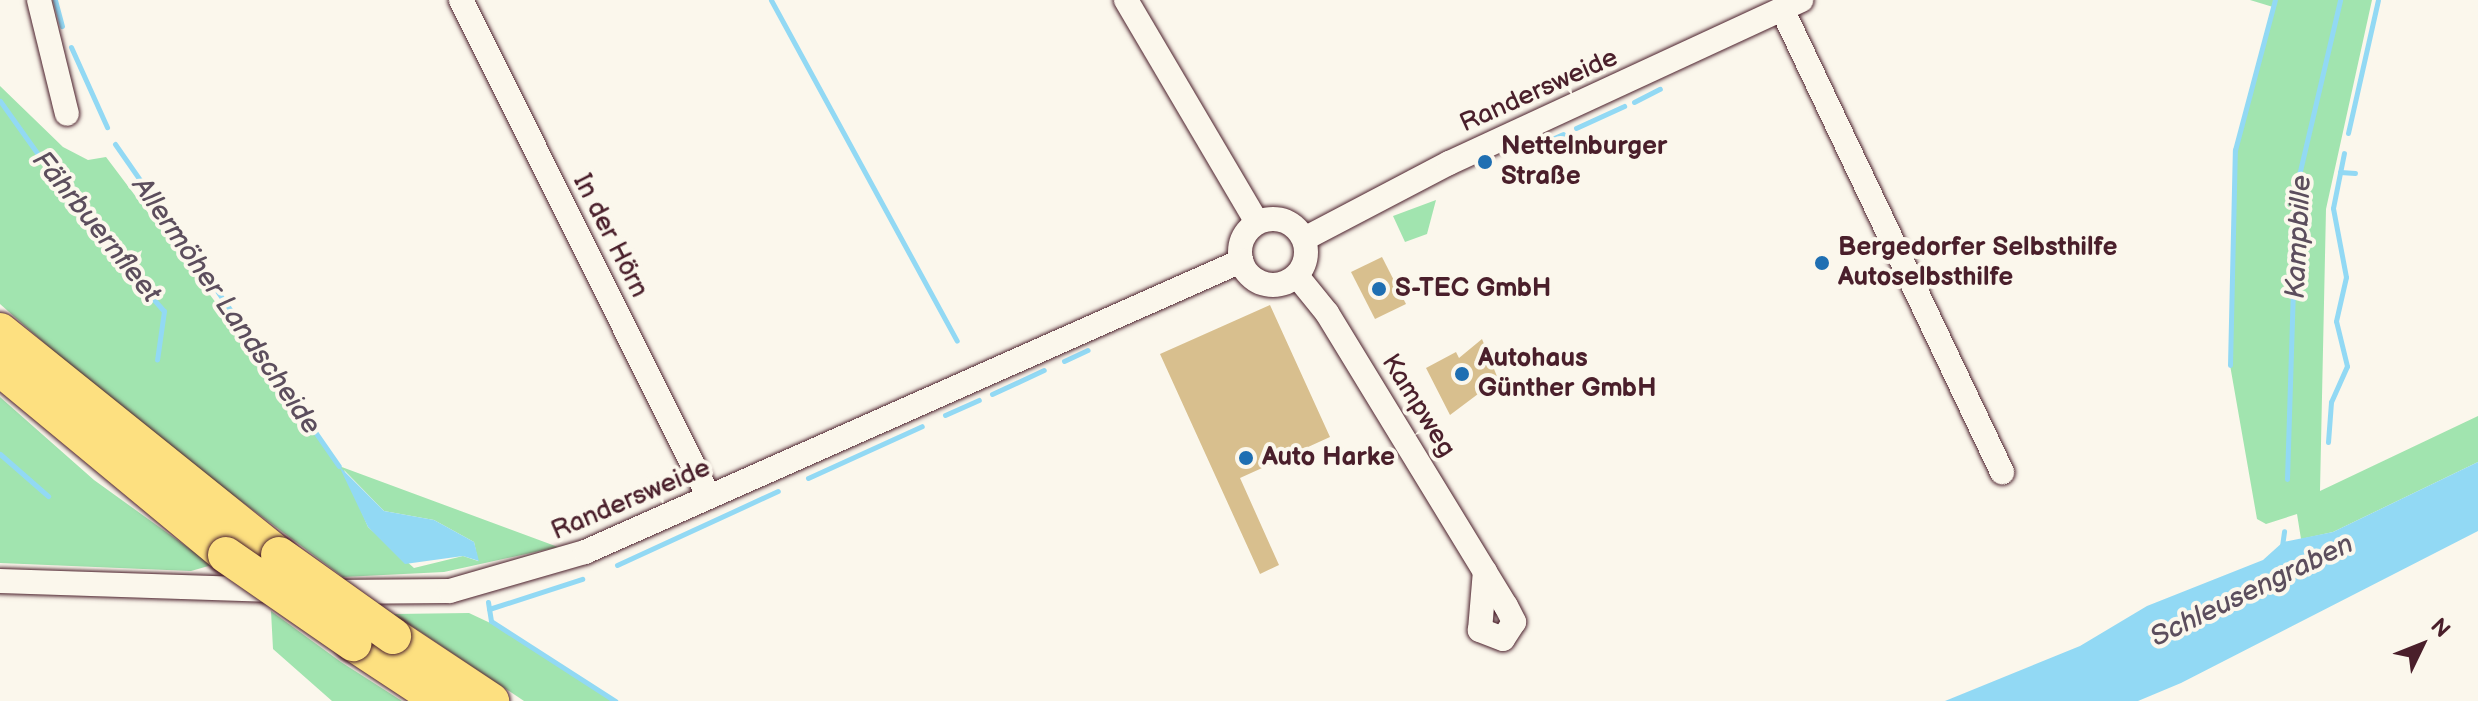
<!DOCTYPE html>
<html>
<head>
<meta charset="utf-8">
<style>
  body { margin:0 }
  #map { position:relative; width:2478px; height:701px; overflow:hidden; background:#fbf7ec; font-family:"Balsamiq Sans",sans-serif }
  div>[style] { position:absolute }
  .green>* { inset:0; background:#a1e4af }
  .water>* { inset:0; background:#92d9f4 }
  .stream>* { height:5px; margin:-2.5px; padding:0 2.5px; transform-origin:2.5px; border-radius:2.5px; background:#92d9f4 }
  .building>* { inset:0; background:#d8bf8e }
  .roads { filter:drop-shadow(0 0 2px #4a1f2b) drop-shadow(0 0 2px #4a1f2b) }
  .minor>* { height:24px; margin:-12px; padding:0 12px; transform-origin:12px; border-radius:12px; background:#fbf7ec }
  .minor>.ring { margin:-12px; padding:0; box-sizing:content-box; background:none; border:24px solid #fbf7ec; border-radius:50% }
  .highway>* { height:36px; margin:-18px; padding:0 18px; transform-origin:18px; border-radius:18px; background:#fde080 }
  .bridges { filter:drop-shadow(0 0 2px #4a1f2b) drop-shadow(0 0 2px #4a1f2b) }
  .highway-bridge>* { height:36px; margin:-18px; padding:0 18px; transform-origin:18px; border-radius:18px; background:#fde080 }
  .dots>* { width:22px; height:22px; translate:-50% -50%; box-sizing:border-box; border:4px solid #fbf7ec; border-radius:50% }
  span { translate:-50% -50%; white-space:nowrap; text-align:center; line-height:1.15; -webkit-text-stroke:8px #fbf7ec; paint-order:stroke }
  .street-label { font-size:26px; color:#4a1f2b }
  .poi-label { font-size:26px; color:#4a1f2b; font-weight:700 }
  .left { translate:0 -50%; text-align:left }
  .water-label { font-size:28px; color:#5c4e5d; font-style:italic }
  .north { position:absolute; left:2382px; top:605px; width:80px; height:80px; -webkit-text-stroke:6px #fbf7ec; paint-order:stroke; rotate:47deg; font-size:22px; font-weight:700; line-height:32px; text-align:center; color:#4a1f2b }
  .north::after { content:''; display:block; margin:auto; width:28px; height:36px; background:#4a1f2b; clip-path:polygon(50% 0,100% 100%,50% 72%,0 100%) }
</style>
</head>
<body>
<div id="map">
  <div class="green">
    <div style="clip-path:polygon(2250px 0,2372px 0,2326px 209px,2320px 491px,2478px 416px,2478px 462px,2333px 532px,2301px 539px,2297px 514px,2266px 524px,2257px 519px,2230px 365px,2235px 150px,2273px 7px)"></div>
    <div style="clip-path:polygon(evenodd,0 86px,63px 147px,88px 160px,106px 157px,339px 466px,558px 547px,444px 572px,343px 577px,132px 420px,0 304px,0 86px,344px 470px,384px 511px,434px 520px,474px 542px,478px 561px,463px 556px,414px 568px,368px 527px,344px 470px)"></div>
    <div style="clip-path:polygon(1436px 200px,1427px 234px,1405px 242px,1393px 216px)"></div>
    <div style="clip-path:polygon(0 397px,94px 480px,212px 565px,191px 571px,0 563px)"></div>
    <div style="clip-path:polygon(271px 611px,341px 662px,402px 701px,332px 701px,273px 649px)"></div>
    <div style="clip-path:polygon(469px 613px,503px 629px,612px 701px,524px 701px,394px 614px)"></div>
  </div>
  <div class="water">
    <div style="clip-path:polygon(2478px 462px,2478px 531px,2181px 683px,2138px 701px,1945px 701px,2080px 646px,2147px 606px,2263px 560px,2283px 542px,2333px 532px)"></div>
    <div style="clip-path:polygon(339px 466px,384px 511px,434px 520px,474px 542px,479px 561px,463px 556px,405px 564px,368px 527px)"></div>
  </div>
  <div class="stream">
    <div style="left:55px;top:0;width:27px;rotate:75deg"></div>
    <div style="left:771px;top:0;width:388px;rotate:61.4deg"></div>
    <div style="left:71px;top:47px;width:88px;rotate:65.8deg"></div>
    <div style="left:0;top:101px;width:158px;rotate:54.5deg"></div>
    <div style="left:92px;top:230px;width:108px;rotate:48.4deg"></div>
    <div style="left:164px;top:311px;width:49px;rotate:98.1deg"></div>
    <div style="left:1634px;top:102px;width:29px;rotate:-27deg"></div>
    <div style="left:1576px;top:128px;width:53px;rotate:-24.6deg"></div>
    <div style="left:2348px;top:133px;width:136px;rotate:-77.3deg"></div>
    <div style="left:1543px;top:143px;width:22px;rotate:-24deg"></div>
    <div style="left:115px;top:144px;width:392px;rotate:55.2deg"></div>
    <div style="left:2340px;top:172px;width:15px;rotate:4deg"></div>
    <div style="left:1064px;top:361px;width:26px;rotate:-25deg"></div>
    <div style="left:2230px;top:365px;width:215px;rotate:-88.7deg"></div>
    <div style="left:2235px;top:150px;width:155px;rotate:-75.1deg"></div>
    <div style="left:992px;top:394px;width:57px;rotate:-24.8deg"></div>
    <div style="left:945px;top:415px;width:37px;rotate:-24deg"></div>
    <div style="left:2328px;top:442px;width:40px;rotate:-85.7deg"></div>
    <div style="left:2331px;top:402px;width:39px;rotate:-66deg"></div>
    <div style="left:2347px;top:366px;width:46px;rotate:-103.7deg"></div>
    <div style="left:2336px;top:321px;width:45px;rotate:-77.2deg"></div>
    <div style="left:2346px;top:277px;width:70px;rotate:-100.7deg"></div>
    <div style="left:2333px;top:208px;width:56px;rotate:-78.7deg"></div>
    <div style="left:0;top:454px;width:64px;rotate:41.2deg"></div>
    <div style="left:808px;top:478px;width:125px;rotate:-24.5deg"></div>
    <div style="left:2287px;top:479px;width:291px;rotate:-88.2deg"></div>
    <div style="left:2296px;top:188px;width:193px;rotate:-76.8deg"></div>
    <div style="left:2282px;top:546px;width:15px;rotate:-82deg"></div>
    <div style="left:617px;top:565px;width:177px;rotate:-24.7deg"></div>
    <div style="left:488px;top:602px;width:19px;rotate:81deg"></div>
    <div style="left:491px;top:621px;width:148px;rotate:32.8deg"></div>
    <div style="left:489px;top:609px;width:98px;rotate:-17.9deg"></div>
  </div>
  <div class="building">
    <div style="clip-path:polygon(1382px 257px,1406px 304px,1375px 319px,1351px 272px)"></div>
    <div style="clip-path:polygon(1270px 305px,1330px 437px,1240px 478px,1279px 565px,1260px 574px,1160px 354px)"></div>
    <div style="clip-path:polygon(1482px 339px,1498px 379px,1450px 415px,1426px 368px,1456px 352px,1459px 358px)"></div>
  </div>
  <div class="roads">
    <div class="minor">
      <div style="left:39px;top:0;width:117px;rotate:76.2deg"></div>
      <div style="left:461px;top:0;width:555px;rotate:63.48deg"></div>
      <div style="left:1126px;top:0;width:258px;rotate:59.5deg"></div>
      <div style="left:1782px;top:9px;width:513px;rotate:64.58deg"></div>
      <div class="ring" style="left:1240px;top:219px;width:42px;height:42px"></div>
      <div style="left:1304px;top:239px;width:164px;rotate:-27.7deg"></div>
      <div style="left:1449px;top:163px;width:388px;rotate:-24.8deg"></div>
      <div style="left:1297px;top:276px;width:48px;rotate:51deg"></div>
      <div style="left:1327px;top:313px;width:343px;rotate:58.6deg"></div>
      <div style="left:1506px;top:606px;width:18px;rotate:63deg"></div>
      <div style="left:1514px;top:622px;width:20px;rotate:123deg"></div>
      <div style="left:1503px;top:639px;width:25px;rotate:-159deg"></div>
      <div style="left:1480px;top:630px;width:59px;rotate:-85.2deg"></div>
      <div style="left:0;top:581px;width:273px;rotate:1.9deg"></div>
      <div style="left:330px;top:592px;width:120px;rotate:-0.5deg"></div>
      <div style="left:450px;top:591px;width:141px;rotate:-16.1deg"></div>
      <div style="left:585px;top:552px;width:718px;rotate:-23.92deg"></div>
    </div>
    <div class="highway">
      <div style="left:0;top:331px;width:358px;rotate:38.8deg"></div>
      <div style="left:0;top:368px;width:293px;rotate:39.6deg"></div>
      <div style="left:393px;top:636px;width:118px;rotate:33.6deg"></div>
      <div style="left:353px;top:643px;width:105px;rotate:33.4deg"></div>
    </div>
  </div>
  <div class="bridges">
    <div class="highway-bridge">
      <div style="left:226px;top:555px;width:155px;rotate:34.7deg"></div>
      <div style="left:279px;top:555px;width:140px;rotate:35.4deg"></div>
    </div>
  </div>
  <div class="dots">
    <div style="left:1485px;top:162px;background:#1f6fb2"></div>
    <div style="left:1822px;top:263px;background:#1f6fb2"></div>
    <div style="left:1379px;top:289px;background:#1f6fb2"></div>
    <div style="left:1462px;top:374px;background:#1f6fb2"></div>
    <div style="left:1246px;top:458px;background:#1f6fb2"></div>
  </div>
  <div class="street-label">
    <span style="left:1539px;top:91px;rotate:-24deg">Randersweide</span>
    <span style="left:610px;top:236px;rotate:63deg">In der Hörn</span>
    <span style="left:1418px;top:406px;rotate:58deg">Kampweg</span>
    <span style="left:631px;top:500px;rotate:-23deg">Randersweide</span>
  </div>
  <div class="poi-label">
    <span class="left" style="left:1501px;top:162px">Nettelnburger<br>Straße</span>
    <span class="left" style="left:1838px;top:263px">Bergedorfer Selbsthilfe<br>Autoselbsthilfe</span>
    <span class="left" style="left:1395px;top:289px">S-TEC GmbH</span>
    <span class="left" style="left:1478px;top:374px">Autohaus<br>Günther GmbH</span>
    <span class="left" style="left:1262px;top:458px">Auto Harke</span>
  </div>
  <div class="water-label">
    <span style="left:96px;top:227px;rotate:51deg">Fährbuernfleet</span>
    <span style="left:2299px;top:237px;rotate:-87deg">Kampbille</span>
    <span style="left:226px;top:306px;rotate:55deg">Allermöher Landscheide</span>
    <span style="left:2252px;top:591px;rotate:-26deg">Schleusengraben</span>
  </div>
  <div class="north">N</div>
</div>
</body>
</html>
